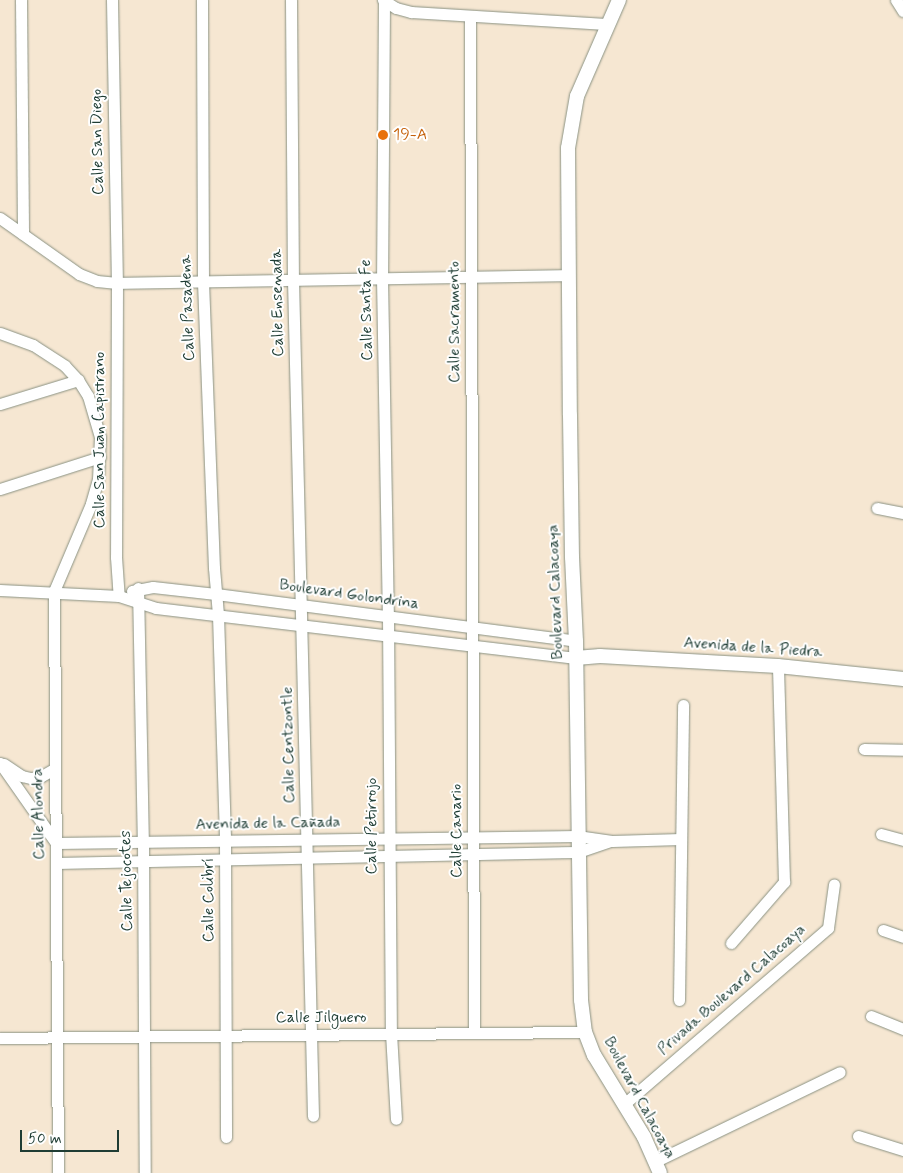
<!DOCTYPE html>
<html>
<head>
<meta charset="utf-8">
<style>
  body { margin:0 }
  #map { position:relative; width:903px; height:1173px; overflow:hidden; background:#f6e7d2; font-family:Mynerve,sans-serif }
  div>[style] { position:absolute }
  .roads { filter:drop-shadow(0 0 1px #8a9283) drop-shadow(0 0 1px #8a9283) }
  .minor>* { height:11px; margin:-5.5px; padding:0 5.5px; transform-origin:5.5px; border-radius:5.5px; background:#fff }
  .tertiary>* { height:14px; margin:-7px; padding:0 7px; transform-origin:7px; border-radius:7px; background:#fff }
  .dots>* { width:14px; height:14px; translate:-50% -50%; box-sizing:border-box; border:2px solid #fff; border-radius:50% }
  span { translate:-50% -50%; white-space:nowrap; text-align:center; line-height:1.15; -webkit-text-stroke:4px #fff; paint-order:stroke }
  .food-label { font-size:16px; color:#c56008 }
  .left { translate:0 -50%; text-align:left }
  .street-label { font-size:16px; color:#1f3d34 }
  .scale { position:absolute; left:20px; top:1130px; width:99px; height:22px; box-sizing:border-box; border:2px solid #1f3d34; border-top:0; padding-left:6px; font-size:15px; line-height:18px; white-space:nowrap; color:#1f3d34; -webkit-text-stroke:4px #fff; paint-order:stroke }
</style>
</head>
<body>
<div id="map">
  <div class="roads">
    <div class="minor">
      <div style="left:21px;top:0;width:234px;rotate:89.5deg"></div>
      <div style="left:112px;top:0;width:283px;rotate:89deg"></div>
      <div style="left:117px;top:283px;width:274px;rotate:90.2deg"></div>
      <div style="left:116px;top:557px;width:39px;rotate:86deg"></div>
      <div style="left:202px;top:0;width:282px;rotate:89.8deg"></div>
      <div style="left:203px;top:282px;width:286px;rotate:87.8deg"></div>
      <div style="left:214px;top:568px;width:47px;rotate:85.1deg"></div>
      <div style="left:218px;top:615px;width:225px;rotate:88.2deg"></div>
      <div style="left:225px;top:840px;width:297px;rotate:89.8deg"></div>
      <div style="left:291px;top:0;width:280px;rotate:89.6deg"></div>
      <div style="left:293px;top:280px;width:836px;rotate:88.63deg"></div>
      <div style="left:383px;top:0;width:15px;rotate:32deg"></div>
      <div style="left:396px;top:8px;width:16px;rotate:15deg"></div>
      <div style="left:411px;top:12px;width:195px;rotate:3.5deg"></div>
      <div style="left:896px;top:0;width:13px;rotate:58deg"></div>
      <div style="left:384px;top:2px;width:276px;rotate:90.4deg"></div>
      <div style="left:382px;top:278px;width:339px;rotate:89deg"></div>
      <div style="left:388px;top:617px;width:416px;rotate:89.6deg"></div>
      <div style="left:391px;top:1033px;width:86px;rotate:86.7deg"></div>
      <div style="left:470px;top:16px;width:1017px;rotate:89.77deg"></div>
      <div style="left:0;top:218px;width:97px;rotate:35.3deg"></div>
      <div style="left:79px;top:274px;width:19px;rotate:21deg"></div>
      <div style="left:97px;top:281px;width:20px;rotate:6deg"></div>
      <div style="left:117px;top:283px;width:452px;rotate:-1deg"></div>
      <div style="left:0;top:333px;width:35px;rotate:20deg"></div>
      <div style="left:33px;top:345px;width:38px;rotate:33deg"></div>
      <div style="left:65px;top:366px;width:19px;rotate:47deg"></div>
      <div style="left:78px;top:380px;width:19px;rotate:58deg"></div>
      <div style="left:88px;top:396px;width:43px;rotate:73.7deg"></div>
      <div style="left:100px;top:437px;width:42px;rotate:92.7deg"></div>
      <div style="left:98px;top:479px;width:26px;rotate:106deg"></div>
      <div style="left:91px;top:504px;width:95px;rotate:113deg"></div>
      <div style="left:54px;top:591px;width:582px;rotate:89.61deg"></div>
      <div style="left:0;top:404px;width:82px;rotate:-17.1deg"></div>
      <div style="left:0;top:489px;width:105px;rotate:-17.7deg"></div>
      <div style="left:877px;top:508px;width:26px;rotate:11deg"></div>
      <div style="left:138px;top:588px;width:253px;rotate:88.9deg"></div>
      <div style="left:143px;top:841px;width:332px;rotate:89.7deg"></div>
      <div style="left:0;top:590px;width:119px;rotate:2.9deg"></div>
      <div style="left:119px;top:596px;width:39px;rotate:18deg"></div>
      <div style="left:156px;top:608px;width:423px;rotate:6.8deg"></div>
      <div style="left:132px;top:591px;width:21px;rotate:-11deg"></div>
      <div style="left:153px;top:587px;width:63px;rotate:6.3deg"></div>
      <div style="left:216px;top:594px;width:363px;rotate:7.4deg"></div>
      <div style="left:864px;top:749px;width:39px;rotate:1deg"></div>
      <div style="left:0;top:763px;width:98px;rotate:55deg"></div>
      <div style="left:56px;top:843px;width:521px;rotate:-0.77deg"></div>
      <div style="left:577px;top:836px;width:35px;rotate:8deg"></div>
      <div style="left:612px;top:841px;width:69px;rotate:-1.7deg"></div>
      <div style="left:4px;top:764px;width:22px;rotate:34deg"></div>
      <div style="left:22px;top:776px;width:9px;rotate:13deg"></div>
      <div style="left:31px;top:778px;width:9px;rotate:-6deg"></div>
      <div style="left:40px;top:777px;width:16px;rotate:-30deg"></div>
      <div style="left:881px;top:834px;width:23px;rotate:15deg"></div>
      <div style="left:56px;top:863px;width:522px;rotate:-1.21deg"></div>
      <div style="left:578px;top:852px;width:34px;rotate:-19deg"></div>
      <div style="left:883px;top:930px;width:21px;rotate:19deg"></div>
      <div style="left:731px;top:943px;width:81px;rotate:-49deg"></div>
      <div style="left:784px;top:882px;width:216px;rotate:-91.6deg"></div>
      <div style="left:679px;top:1000px;width:295px;rotate:-89.2deg"></div>
      <div style="left:871px;top:1016px;width:35px;rotate:22deg"></div>
      <div style="left:0;top:1038px;width:585px;rotate:-0.59deg"></div>
      <div style="left:623px;top:1105px;width:271px;rotate:-40.8deg"></div>
      <div style="left:828px;top:928px;width:44px;rotate:-82.2deg"></div>
      <div style="left:858px;top:1136px;width:47px;rotate:17.3deg"></div>
      <div style="left:656px;top:1161px;width:204px;rotate:-25.8deg"></div>
    </div>
    <div class="tertiary">
      <div style="left:619px;top:0;width:105px;rotate:113.6deg"></div>
      <div style="left:577px;top:96px;width:53px;rotate:99.8deg"></div>
      <div style="left:568px;top:148px;width:267px;rotate:89.6deg"></div>
      <div style="left:570px;top:415px;width:142px;rotate:89.2deg"></div>
      <div style="left:572px;top:557px;width:84px;rotate:87.3deg"></div>
      <div style="left:576px;top:641px;width:359px;rotate:89.2deg"></div>
      <div style="left:581px;top:1000px;width:32px;rotate:83deg"></div>
      <div style="left:585px;top:1032px;width:25px;rotate:69deg"></div>
      <div style="left:594px;top:1055px;width:96px;rotate:58.6deg"></div>
      <div style="left:644px;top:1137px;width:39px;rotate:66deg"></div>
      <div style="left:576px;top:658px;width:24px;rotate:-5deg"></div>
      <div style="left:600px;top:656px;width:178px;rotate:3.2deg"></div>
      <div style="left:778px;top:666px;width:126px;rotate:5.9deg"></div>
    </div>
  </div>
  <div class="dots">
    <div style="left:383px;top:135px;background:#e8710a"></div>
  </div>
  <div class="food-label">
    <span class="left" style="left:393px;top:135px">19-A</span>
  </div>
  <div class="street-label">
    <span style="left:98px;top:142px;rotate:-91deg">Calle San Diego</span>
    <span style="left:278px;top:303px;rotate:-91deg">Calle Ensenada</span>
    <span style="left:188px;top:308px;rotate:-92deg">Calle Pasadena</span>
    <span style="left:367px;top:310px;rotate:-91deg">Calle Santa Fe</span>
    <span style="left:455px;top:322px;rotate:-90deg">Calle Sacramento</span>
    <span style="left:100px;top:440px;rotate:-90deg">Calle San Juan Capistrano</span>
    <span style="left:556px;top:592px;rotate:-92deg">Boulevard Calacoaya</span>
    <span style="left:349px;top:595px;rotate:8deg">Boulevard Golondrina</span>
    <span style="left:753px;top:648px;rotate:4deg">Avenida de la Piedra</span>
    <span style="left:289px;top:745px;rotate:-91deg">Calle Centzontle</span>
    <span style="left:39px;top:814px;rotate:-91deg">Calle Alondra</span>
    <span style="left:268px;top:824px;rotate:-1deg">Avenida de la Cañada</span>
    <span style="left:372px;top:826px;rotate:-90deg">Calle Petirrojo</span>
    <span style="left:457px;top:831px;rotate:-90deg">Calle Canario</span>
    <span style="left:127px;top:881px;rotate:-91deg">Calle Tejocotes</span>
    <span style="left:209px;top:900px;rotate:-90deg">Calle Colibrí</span>
    <span style="left:732px;top:990px;rotate:-41deg">Privada Boulevard Calacoaya</span>
    <span style="left:321px;top:1018px">Calle Jilguero</span>
    <span style="left:639px;top:1098px;rotate:62deg">Boulevard Calacoaya</span>
  </div>
  <div class="scale">50 m</div>
</div>
</body>
</html>
